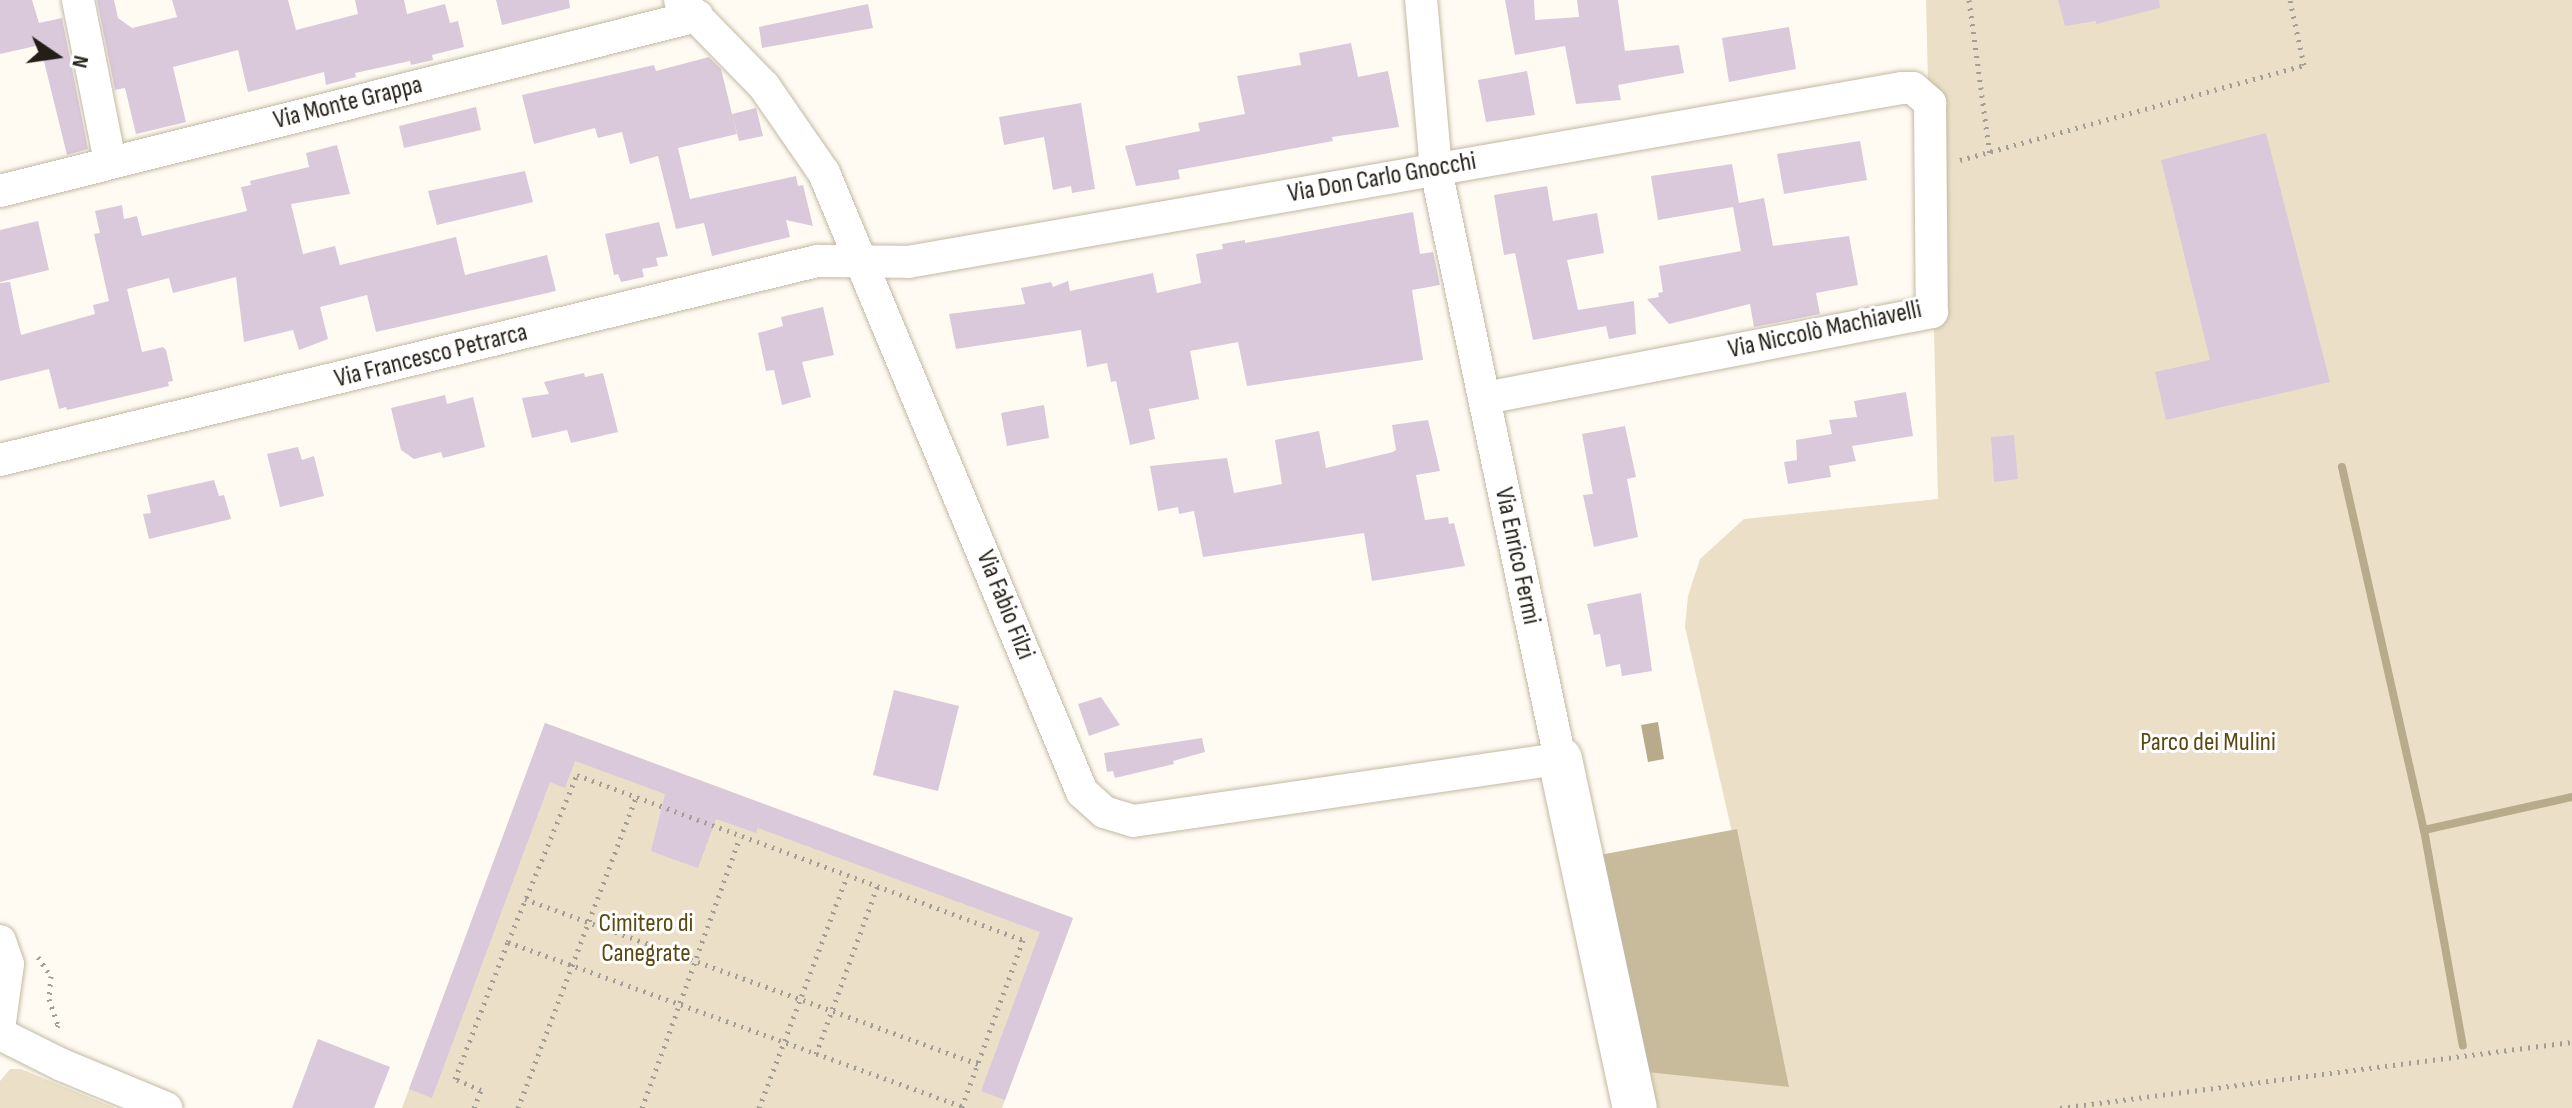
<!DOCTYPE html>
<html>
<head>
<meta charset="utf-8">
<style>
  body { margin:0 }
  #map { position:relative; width:2572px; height:1108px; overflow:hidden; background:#fffbf2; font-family:"Sofia Sans Condensed",sans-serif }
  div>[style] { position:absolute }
  .green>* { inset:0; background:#ebe0c7 }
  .forest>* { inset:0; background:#c8bb9c }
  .water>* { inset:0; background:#b7ab8c }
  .stream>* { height:8px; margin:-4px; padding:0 4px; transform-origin:4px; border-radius:4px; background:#b7ab8c }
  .building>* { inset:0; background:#d9c9db }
  .path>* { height:5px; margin-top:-2.5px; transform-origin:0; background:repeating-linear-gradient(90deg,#a29e95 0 2px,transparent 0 8px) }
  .roads { filter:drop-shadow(0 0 2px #c2b9a4) drop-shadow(0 0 2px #c2b9a4) }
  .street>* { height:32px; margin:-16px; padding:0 16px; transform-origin:16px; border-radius:16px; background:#fff }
  .secondary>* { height:44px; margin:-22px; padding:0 22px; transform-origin:22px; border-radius:22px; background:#fff }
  span { translate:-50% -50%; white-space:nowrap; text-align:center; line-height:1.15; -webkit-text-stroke:6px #fff; paint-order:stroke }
  .street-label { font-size:26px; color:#231f17 }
  .park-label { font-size:26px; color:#5c4811 }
  .north { position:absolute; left:16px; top:16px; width:80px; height:80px; -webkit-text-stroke:6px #fff; paint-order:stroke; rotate:103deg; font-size:22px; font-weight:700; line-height:32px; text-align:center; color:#231f17 }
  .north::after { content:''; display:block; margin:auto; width:28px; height:36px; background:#231f17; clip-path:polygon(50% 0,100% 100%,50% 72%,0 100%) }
</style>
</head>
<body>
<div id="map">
  <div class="green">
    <div style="clip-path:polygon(1926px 0,2572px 0,2572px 1108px,1614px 1108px,1739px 863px,1685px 627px,1688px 596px,1700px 559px,1744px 519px,1938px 499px)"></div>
    <div style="clip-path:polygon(545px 723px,1073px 918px,1002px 1108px,402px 1108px)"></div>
    <div style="clip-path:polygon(10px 1069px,21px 1069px,115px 1108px,0 1108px,0 1081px)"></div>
  </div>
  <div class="forest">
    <div style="clip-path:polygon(1737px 829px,1789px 1087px,1647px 1072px,1600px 855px)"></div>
  </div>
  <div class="water">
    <div style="clip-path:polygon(1658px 722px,1664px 759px,1648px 762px,1641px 725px)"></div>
  </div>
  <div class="stream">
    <div style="left:2342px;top:467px;width:372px;rotate:77.3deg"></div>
    <div style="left:2424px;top:830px;width:219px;rotate:79.8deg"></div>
    <div style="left:2424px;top:830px;width:152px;rotate:-12.6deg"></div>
  </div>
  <div class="building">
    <div style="clip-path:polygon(0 0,32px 0,39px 23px,62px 18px,88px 149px,67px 155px,40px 45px,0 54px)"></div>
    <div style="clip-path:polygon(97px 0,114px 0,118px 18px,132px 28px,177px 17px,172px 0,288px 0,296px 30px,358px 14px,355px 0,404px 0,407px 14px,445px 4px,450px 23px,458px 21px,464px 47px,432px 55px,433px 60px,411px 65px,410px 61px,355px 73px,356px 77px,326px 85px,324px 72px,248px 92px,238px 50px,173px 67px,186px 122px,136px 134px,125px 88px,115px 90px)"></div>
    <div style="clip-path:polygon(496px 0,569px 0,570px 8px,502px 25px)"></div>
    <div style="clip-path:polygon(1505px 0,1534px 0,1535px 20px,1579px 17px,1577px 0,1618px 0,1625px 51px,1679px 45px,1684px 73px,1618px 85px,1621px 100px,1576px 104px,1565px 46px,1515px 55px)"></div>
    <div style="clip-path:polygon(2058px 0,2159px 0,2160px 8px,2096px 24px,2096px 21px,2065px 26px)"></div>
    <div style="clip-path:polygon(868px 4px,873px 28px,762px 48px,759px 27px)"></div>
    <div style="clip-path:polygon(1789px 27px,1796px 69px,1729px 82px,1722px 38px)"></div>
    <div style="clip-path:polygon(1351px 43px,1358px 77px,1388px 71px,1399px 127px,1332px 137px,1333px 141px,1178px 170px,1180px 179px,1136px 186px,1125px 146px,1200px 131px,1198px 123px,1245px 114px,1237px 76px,1301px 65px,1299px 53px)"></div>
    <div style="clip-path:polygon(709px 57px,721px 69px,737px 134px,678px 148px,690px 199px,796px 176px,798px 186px,803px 185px,813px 226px,786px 220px,790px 237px,712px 256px,704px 223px,676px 229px,658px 156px,630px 164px,622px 132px,598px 138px,595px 128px,534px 144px,522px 95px,654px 65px,656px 71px)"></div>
    <div style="clip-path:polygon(1527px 71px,1535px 115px,1486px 122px,1478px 80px)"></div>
    <div style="clip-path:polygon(1081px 103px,1095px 189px,1072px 193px,1071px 186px,1053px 190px,1044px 137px,1004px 145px,999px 117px)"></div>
    <div style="clip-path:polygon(476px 107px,481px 130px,404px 148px,399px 126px)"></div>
    <div style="clip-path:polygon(756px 108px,763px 136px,739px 141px,732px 114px)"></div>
    <div style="clip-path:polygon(2266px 133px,2330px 382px,2166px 420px,2155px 372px,2210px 360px,2161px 160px)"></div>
    <div style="clip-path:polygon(1860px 141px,1867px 180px,1784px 194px,1777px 154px)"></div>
    <div style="clip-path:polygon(337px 145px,350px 194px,291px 204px,303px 254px,335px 246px,340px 265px,456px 237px,465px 275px,547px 255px,556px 291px,376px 332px,367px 295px,320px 307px,328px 339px,299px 350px,293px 330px,244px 342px,236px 277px,173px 293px,169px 278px,127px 289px,142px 352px,163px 347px,166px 350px,173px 381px,168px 382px,169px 386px,67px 410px,66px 407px,59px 409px,49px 369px,0 381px,0 283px,10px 282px,21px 335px,95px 314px,93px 305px,109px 301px,94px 234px,100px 233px,95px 211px,122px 205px,124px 219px,137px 216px,142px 236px,247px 211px,241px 187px,251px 185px,250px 181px,309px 167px,306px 153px)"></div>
    <div style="clip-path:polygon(1732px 164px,1739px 203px,1764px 198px,1773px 246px,1849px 236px,1858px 285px,1816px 293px,1820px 314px,1754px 327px,1750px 304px,1669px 324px,1647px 299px,1659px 297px,1658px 293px,1663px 292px,1659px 266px,1741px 251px,1733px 207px,1658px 220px,1651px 176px)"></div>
    <div style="clip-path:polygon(525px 171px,533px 202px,437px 225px,428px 191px)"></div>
    <div style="clip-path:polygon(1547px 186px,1553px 221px,1597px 213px,1604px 253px,1567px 260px,1578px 310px,1634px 301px,1636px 334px,1609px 339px,1606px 326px,1533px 340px,1515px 253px,1504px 255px,1494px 195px)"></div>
    <div style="clip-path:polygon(1413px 212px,1420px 254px,1433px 252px,1440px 285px,1412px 290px,1423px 360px,1247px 386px,1238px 342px,1190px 351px,1199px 399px,1149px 409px,1155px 439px,1130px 445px,1116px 381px,1111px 382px,1107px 363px,1087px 367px,1081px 330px,956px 349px,949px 314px,1025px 304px,1021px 288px,1051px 282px,1053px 287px,1068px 281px,1070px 291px,1153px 273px,1157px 293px,1201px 283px,1196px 254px,1223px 249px,1222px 244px,1245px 240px,1245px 243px)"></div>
    <div style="clip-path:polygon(38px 221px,49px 270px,0 282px,0 230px)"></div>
    <div style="clip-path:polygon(659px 222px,668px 256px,656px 258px,658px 266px,642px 269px,644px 277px,621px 282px,618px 274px,614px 275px,605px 234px)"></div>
    <div style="clip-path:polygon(823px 307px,834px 355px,802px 362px,811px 397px,782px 405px,774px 370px,766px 371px,758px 333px,783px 326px,781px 317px)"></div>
    <div style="clip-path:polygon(584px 373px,585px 377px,603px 373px,618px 432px,571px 443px,567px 430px,532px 438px,522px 398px,549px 394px,544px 382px)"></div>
    <div style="clip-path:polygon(1906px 392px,1913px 436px,1852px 446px,1856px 461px,1829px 466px,1831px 477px,1788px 484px,1784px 462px,1797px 460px,1796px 440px,1832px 434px,1829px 420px,1857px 417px,1854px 401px)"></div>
    <div style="clip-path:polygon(445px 395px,447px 404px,473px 397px,485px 447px,443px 458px,441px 452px,414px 459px,401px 450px,391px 408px)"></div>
    <div style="clip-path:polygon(1044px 405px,1049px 438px,1007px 446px,1001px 413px)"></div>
    <div style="clip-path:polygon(1428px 420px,1440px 471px,1416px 475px,1425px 520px,1448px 517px,1449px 524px,1454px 523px,1465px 566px,1372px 581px,1364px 533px,1203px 557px,1194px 511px,1179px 514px,1178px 507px,1158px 511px,1150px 466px,1227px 458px,1234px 493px,1282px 484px,1275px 440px,1319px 431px,1326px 468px,1393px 452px,1396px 450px,1392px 425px)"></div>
    <div style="clip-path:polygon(1625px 426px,1636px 477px,1627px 479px,1638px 537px,1594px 547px,1583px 495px,1593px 494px,1582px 434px)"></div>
    <div style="clip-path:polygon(2014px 435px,2018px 479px,1994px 482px,1991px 437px)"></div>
    <div style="clip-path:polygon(298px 447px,302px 460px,314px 456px,324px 496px,280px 507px,267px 454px)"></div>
    <div style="clip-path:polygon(214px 480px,219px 496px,224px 495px,231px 519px,149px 539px,143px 514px,151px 513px,147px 495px)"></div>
    <div style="clip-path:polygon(1641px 593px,1652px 671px,1622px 676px,1620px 664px,1606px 667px,1600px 634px,1594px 635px,1587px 604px)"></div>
    <div style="clip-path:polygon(894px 690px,959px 706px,938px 791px,873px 775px)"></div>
    <div style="clip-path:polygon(1101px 697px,1120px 725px,1089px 736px,1078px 704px)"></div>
    <div style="clip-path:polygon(545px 723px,1073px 918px,1005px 1100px,981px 1091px,1040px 932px,758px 828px,756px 833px,716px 819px,698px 868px,675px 860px,651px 851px,665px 794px,575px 761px,565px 788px,550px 782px,432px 1098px,409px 1089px)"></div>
    <div style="clip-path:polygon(1202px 738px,1205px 752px,1173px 761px,1174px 764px,1115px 778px,1113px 771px,1107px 772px,1104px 753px)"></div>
    <div style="clip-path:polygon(318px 1039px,390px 1067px,374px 1108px,292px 1108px)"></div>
  </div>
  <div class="path">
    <div style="left:1969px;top:0;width:156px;rotate:82.3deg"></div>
    <div style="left:1960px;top:160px;width:357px;rotate:-15.4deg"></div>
    <div style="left:2304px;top:65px;width:66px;rotate:-102.2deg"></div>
    <div style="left:525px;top:899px;width:482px;rotate:20deg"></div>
    <div style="left:508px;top:942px;width:181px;rotate:-67.6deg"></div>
    <div style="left:577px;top:775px;width:476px;rotate:20.3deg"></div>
    <div style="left:1023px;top:940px;width:178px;rotate:110.1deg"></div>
    <div style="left:38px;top:957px;width:23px;rotate:56deg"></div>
    <div style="left:51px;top:976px;width:23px;rotate:95deg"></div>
    <div style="left:49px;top:999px;width:28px;rotate:71deg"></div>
    <div style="left:58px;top:1025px;width:4px;rotate:117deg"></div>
    <div style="left:816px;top:1054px;width:178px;rotate:-69.9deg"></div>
    <div style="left:474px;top:1108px;width:19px;rotate:-69deg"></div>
    <div style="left:481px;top:1090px;width:28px;rotate:-157deg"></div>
    <div style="left:455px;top:1079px;width:147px;rotate:-68.9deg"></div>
    <div style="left:508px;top:942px;width:487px;rotate:19.9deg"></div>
    <div style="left:518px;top:1108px;width:333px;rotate:-69.2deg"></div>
    <div style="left:642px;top:1108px;width:288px;rotate:-70.1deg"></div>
    <div style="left:759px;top:1108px;width:248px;rotate:-69.2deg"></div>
    <div style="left:2060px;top:1108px;width:516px;rotate:-7.35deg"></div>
  </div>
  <div class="roads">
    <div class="street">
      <div style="left:78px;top:0;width:165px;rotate:78.8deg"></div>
      <div style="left:680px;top:0;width:120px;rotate:45.7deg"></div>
      <div style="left:764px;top:86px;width:106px;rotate:55.4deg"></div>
      <div style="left:824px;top:173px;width:671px;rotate:67.37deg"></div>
      <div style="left:1082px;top:792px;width:30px;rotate:42deg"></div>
      <div style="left:1104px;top:812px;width:30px;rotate:17deg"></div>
      <div style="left:1133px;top:821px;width:431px;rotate:-8.3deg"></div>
      <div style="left:1560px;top:759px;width:602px;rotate:-101.89deg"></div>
      <div style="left:1436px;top:170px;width:171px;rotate:-95deg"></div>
      <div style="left:0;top:191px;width:719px;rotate:-14.09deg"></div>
      <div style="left:0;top:460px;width:841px;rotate:-13.69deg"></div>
      <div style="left:817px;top:261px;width:91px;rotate:0.6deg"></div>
      <div style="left:908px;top:262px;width:1009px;rotate:-9.93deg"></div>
      <div style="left:1902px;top:88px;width:11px"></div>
      <div style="left:1913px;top:88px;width:23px;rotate:41deg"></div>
      <div style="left:1930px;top:103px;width:209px;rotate:89.5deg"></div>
      <div style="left:1932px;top:312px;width:456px;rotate:169.1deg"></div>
      <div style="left:0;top:941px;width:24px;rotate:71deg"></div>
      <div style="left:8px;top:964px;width:59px;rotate:97.9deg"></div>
      <div style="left:0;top:1034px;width:69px;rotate:26.6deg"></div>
      <div style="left:62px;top:1065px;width:113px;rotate:22.5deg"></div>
    </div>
    <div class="secondary">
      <div style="left:1560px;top:759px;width:357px;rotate:77.9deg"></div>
    </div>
  </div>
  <div class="street-label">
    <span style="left:348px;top:103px;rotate:-14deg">Via Monte Grappa</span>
    <span style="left:1382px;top:178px;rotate:-10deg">Via Don Carlo Gnocchi</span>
    <span style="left:1825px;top:330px;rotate:-12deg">Via Niccolò Machiavelli</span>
    <span style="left:431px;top:356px;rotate:-14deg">Via Francesco Petrarca</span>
    <span style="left:1517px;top:556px;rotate:78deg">Via Enrico Fermi</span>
    <span style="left:1005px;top:605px;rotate:68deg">Via Fabio Filzi</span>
  </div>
  <div class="park-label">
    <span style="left:2208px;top:743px">Parco dei Mulini</span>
    <span style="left:646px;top:939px">Cimitero di<br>Canegrate</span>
  </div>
  <div class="north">N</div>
</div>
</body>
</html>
